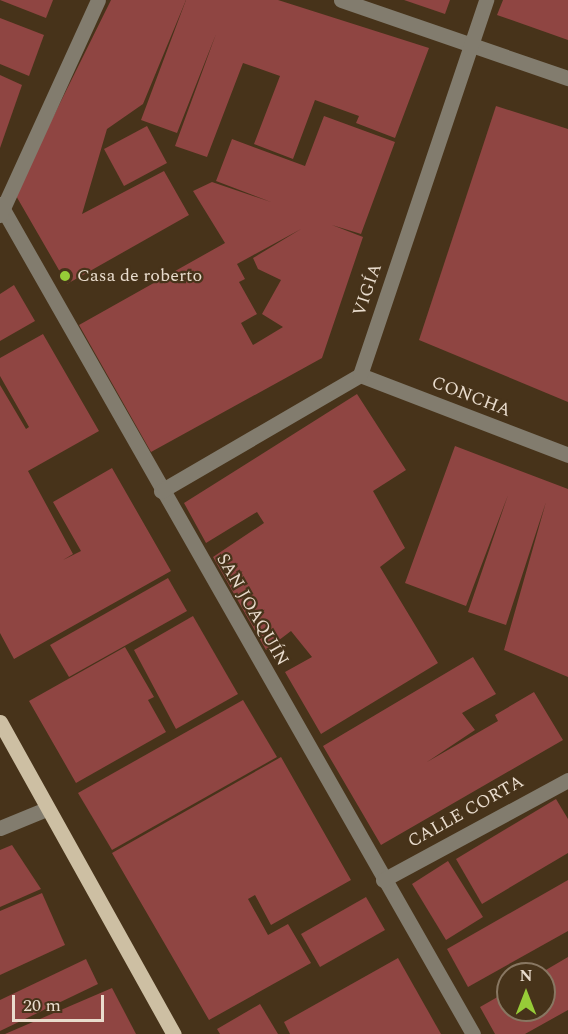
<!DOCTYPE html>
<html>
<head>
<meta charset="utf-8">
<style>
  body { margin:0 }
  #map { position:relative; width:568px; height:1034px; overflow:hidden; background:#47331a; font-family:Spectral,serif }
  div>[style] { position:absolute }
  .building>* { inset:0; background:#8f4542 }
  .minor>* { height:15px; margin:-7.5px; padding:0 7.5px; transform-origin:7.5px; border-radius:7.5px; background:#827c6e }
  .major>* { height:15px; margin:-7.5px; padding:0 7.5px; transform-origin:7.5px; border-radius:7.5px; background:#cdbfa3 }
  .dots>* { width:16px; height:16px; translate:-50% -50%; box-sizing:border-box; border:3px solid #47331a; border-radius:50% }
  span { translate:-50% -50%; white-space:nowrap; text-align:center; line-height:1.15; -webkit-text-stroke:4.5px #47331a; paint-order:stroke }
  .poi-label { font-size:18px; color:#e9dccd }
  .left { translate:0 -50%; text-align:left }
  .street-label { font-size:18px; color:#e9dccd }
  .north { position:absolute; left:496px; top:962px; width:60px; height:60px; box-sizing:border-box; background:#47331a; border:2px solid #887762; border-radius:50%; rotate:0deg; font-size:16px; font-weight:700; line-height:24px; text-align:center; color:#e9dccd }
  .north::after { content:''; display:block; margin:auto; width:21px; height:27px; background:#97cc38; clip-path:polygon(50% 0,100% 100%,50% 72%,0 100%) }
  .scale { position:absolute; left:12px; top:995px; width:92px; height:27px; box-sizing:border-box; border:3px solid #e9dccd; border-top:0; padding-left:8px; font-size:18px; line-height:21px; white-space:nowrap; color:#e9dccd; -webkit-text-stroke:4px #47331a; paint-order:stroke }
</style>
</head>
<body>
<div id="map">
  <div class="building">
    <div style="clip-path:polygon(0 0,53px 0,46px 18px)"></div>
    <div style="clip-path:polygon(111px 0,186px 0,143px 104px,107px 129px,82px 214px,164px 171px,189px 215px,67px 284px,15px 194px)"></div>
    <div style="clip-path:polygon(186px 0,278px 0,429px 48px,395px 138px,356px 123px,359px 116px,315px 100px,293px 159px,254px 144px,280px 76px,243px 63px,207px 157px,175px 146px,216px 34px,177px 133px,141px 120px)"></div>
    <div style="clip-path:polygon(404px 0,450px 0,445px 14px)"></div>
    <div style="clip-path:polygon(503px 0,568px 0,568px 40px,497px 15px)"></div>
    <div style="clip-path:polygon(0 18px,44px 35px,29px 76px,0 64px)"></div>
    <div style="clip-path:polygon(0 75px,22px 85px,0 148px)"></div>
    <div style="clip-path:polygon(496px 106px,568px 129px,568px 402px,419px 340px)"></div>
    <div style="clip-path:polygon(evenodd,324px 116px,395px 142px,361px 234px,332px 225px,363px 237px,322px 358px,151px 452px,79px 325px,225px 243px,193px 191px,212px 182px,271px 202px,216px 181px,232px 139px,305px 166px,324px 116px,301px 229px,253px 258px,258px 269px,281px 280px,262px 314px,283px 327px,253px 345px,241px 323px,257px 314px,239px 282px,245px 279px,237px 264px,301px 229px)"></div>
    <div style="clip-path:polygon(147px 126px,167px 163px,124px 186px,104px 149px)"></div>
    <div style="clip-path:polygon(14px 285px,35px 321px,0 341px,0 294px)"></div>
    <div style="clip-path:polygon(43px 334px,99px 431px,28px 471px,73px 554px,63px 560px,81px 551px,53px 502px,112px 468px,171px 571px,14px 659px,0 633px,0 385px,26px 429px,29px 427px,0 376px,0 358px)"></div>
    <div style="clip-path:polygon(357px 394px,406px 470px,373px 491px,405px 548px,380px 567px,438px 663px,321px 734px,285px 672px,312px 657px,291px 631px,266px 650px,213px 557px,264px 523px,257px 512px,206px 543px,184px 503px)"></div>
    <div style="clip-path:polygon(455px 446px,568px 489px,568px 677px,504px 650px,546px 502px,506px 625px,468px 612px,508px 495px,466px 606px,405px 583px)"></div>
    <div style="clip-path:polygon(168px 578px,187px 611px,69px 677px,50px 645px)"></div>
    <div style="clip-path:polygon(193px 616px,238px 694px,176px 729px,134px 650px)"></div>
    <div style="clip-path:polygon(125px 647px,154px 697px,148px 700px,166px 732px,76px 783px,29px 701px)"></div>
    <div style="clip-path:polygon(473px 657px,496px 694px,462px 713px,475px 730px,427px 762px,498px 721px,495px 715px,534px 692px,563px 740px,381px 845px,323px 746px)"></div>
    <div style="clip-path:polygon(243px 700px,277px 757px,112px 850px,78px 793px)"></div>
    <div style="clip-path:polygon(281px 757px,351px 880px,271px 925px,255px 895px,248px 899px,268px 935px,288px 924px,311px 963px,209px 1020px,112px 853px)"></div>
    <div style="clip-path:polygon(556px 799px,568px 819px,568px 853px,482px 904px,456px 859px)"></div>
    <div style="clip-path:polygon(12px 845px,41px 889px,0 907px,0 850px)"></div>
    <div style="clip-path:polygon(448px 861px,483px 917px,446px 940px,412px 884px)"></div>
    <div style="clip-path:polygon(568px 880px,568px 931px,468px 987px,447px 949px)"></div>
    <div style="clip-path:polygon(42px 893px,65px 945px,0 975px,0 911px)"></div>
    <div style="clip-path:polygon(366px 897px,385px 930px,320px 967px,301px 934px)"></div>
    <div style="clip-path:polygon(568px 957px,568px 1010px,525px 1034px,495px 1034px,480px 1007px,508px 991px,508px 1010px,544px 1010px,544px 974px,539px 974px)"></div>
    <div style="clip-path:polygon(398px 958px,441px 1034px,290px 1034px,284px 1022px)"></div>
    <div style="clip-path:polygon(86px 959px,98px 984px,0 1031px,0 1000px)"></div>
    <div style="clip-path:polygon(112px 988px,136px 1034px,5px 1034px)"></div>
    <div style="clip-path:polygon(260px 1004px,278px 1034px,220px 1034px,217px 1029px)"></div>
  </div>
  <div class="minor">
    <div style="left:341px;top:0;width:240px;rotate:19deg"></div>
    <div style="left:0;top:204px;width:955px;rotate:60.32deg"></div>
    <div style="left:0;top:215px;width:236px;rotate:-65.5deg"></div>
    <div style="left:360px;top:375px;width:223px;rotate:21deg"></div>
    <div style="left:161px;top:491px;width:230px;rotate:-30.2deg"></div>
    <div style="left:360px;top:375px;width:396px;rotate:-71.4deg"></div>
    <div style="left:0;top:828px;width:50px;rotate:-22.4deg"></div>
    <div style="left:383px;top:880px;width:210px;rotate:-28.4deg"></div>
  </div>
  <div class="major">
    <div style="left:0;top:722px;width:357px;rotate:60.9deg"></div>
  </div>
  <div class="dots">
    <div style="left:65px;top:276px;background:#97cc38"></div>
  </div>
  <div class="poi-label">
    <span class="left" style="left:77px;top:276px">Casa de roberto</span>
  </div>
  <div class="street-label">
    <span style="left:368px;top:290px;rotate:-71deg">VIGÍA</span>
    <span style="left:471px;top:397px;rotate:21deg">CONCHA</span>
    <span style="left:252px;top:610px;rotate:60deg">SAN JOAQUÍN</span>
    <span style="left:466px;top:812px;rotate:-29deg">CALLE CORTA</span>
  </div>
  <div class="north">N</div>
  <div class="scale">20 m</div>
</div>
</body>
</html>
